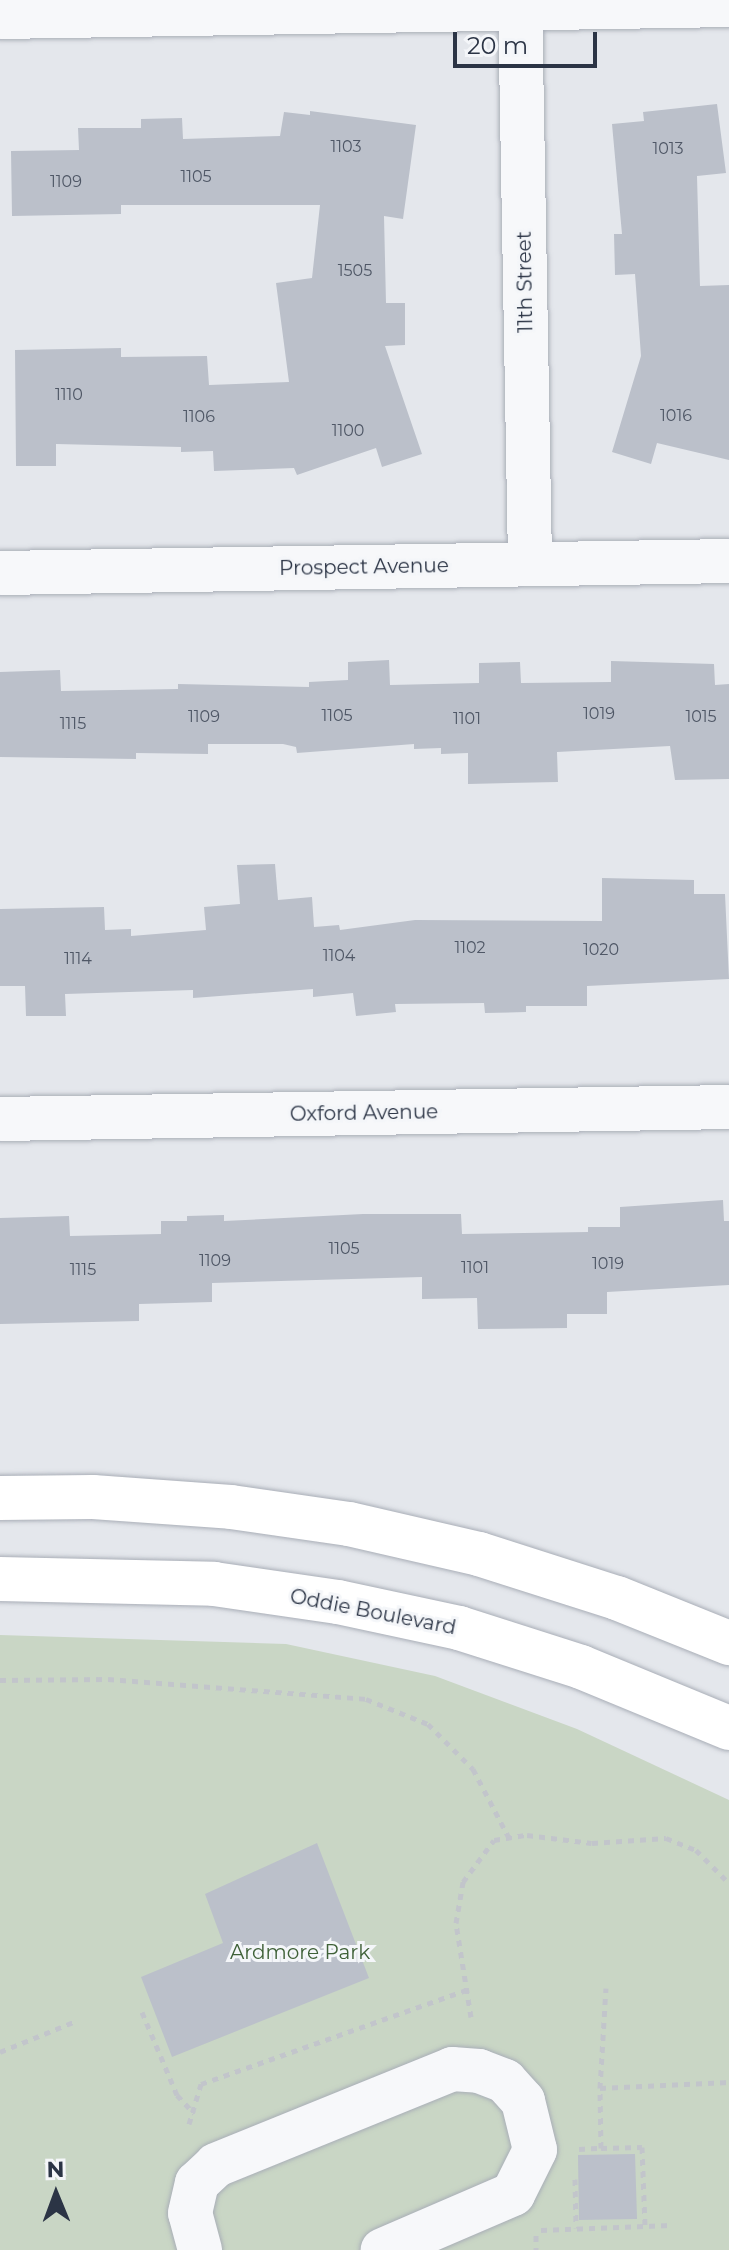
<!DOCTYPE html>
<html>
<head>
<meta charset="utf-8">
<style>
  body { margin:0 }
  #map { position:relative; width:729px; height:2250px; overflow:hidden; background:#e4e7ec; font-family:Montserrat,sans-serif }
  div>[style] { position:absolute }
  .green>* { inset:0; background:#c9d6c5 }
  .building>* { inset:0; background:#bbc0ca }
  .path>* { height:5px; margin-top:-2.5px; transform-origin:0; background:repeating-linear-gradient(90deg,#c2c5cb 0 6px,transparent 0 12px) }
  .roads { filter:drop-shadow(0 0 2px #a9aeb7) drop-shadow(0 0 2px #a9aeb7) }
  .minor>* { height:44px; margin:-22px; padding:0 22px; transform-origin:22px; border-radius:22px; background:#f7f8fa }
  .major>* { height:44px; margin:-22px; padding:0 22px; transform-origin:22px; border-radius:22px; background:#fff }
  span { translate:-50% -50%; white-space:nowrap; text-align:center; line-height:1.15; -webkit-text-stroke:6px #f4f6f9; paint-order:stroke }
  .number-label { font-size:16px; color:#4f5766 }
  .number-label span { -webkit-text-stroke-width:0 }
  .street-label { font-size:20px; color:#2b3445 }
  .park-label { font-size:20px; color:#3f6138 }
  .north { position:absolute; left:16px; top:2154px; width:80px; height:80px; -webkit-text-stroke:6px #f4f6f9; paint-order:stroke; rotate:359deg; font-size:22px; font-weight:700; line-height:32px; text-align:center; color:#2b3445 }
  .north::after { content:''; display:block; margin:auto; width:28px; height:36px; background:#2b3445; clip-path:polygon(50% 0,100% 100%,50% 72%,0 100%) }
  .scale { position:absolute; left:453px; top:32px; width:144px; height:36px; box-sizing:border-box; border:4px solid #2b3445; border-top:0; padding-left:10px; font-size:24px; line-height:28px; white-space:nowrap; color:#2b3445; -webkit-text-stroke:6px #f4f6f9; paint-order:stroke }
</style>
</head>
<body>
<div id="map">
  <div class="green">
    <div style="clip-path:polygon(0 1635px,286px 1644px,435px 1676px,577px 1729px,729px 1800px,729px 2250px,0 2250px)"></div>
  </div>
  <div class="building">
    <div style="clip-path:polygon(717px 104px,726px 173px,697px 176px,700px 286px,729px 285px,729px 460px,657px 443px,651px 464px,612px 452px,641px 356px,635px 274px,615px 275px,614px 234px,622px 234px,612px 124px,644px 121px,643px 112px)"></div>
    <div style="clip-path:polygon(310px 111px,416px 125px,403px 219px,384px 216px,386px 303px,405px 303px,405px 345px,385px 346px,422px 454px,382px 467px,376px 448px,297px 475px,294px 468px,214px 471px,213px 451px,181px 452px,181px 447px,56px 444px,56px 466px,16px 466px,15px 350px,121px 348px,121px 357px,207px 356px,209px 385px,289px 382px,276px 283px,312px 278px,320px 205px,121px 205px,121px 214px,12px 216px,11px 151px,79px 150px,78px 128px,141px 128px,141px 119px,182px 118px,183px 139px,280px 136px,284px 112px,310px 115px)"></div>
    <div style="clip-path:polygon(389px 660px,390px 685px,479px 683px,479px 663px,520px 662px,521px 683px,611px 682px,611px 661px,714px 664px,715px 685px,729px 684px,729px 779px,675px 780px,670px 746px,557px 752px,558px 782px,468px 784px,468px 753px,441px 754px,441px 748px,414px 749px,414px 744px,297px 753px,296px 747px,283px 744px,208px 744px,208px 754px,136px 753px,136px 759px,0 757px,0 672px,60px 670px,61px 691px,178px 689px,178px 684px,309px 687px,309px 682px,348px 680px,348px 662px)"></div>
    <div style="clip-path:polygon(275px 864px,278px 900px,312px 897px,314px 927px,339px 925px,340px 930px,415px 920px,602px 921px,602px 878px,694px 880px,694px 894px,725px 894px,729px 979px,587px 986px,587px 1006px,526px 1006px,526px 1012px,485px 1013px,484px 1003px,395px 1004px,396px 1012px,356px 1016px,353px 993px,313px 997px,313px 989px,193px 998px,193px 990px,65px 994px,66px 1016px,26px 1016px,25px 986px,0 986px,0 909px,104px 907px,105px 930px,131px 929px,131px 936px,206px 930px,204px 907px,240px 904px,237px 865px)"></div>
    <div style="clip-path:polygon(723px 1200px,724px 1221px,729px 1221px,729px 1285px,607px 1292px,607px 1314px,567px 1314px,567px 1328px,478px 1329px,477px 1298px,422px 1299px,422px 1277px,212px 1283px,212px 1302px,139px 1304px,139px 1321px,0 1324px,0 1218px,69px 1216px,70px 1236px,161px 1234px,161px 1221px,187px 1221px,187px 1216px,224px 1215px,224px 1221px,363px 1214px,461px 1214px,462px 1234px,588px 1232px,588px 1227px,620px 1227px,620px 1207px)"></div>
    <div style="clip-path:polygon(317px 1843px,369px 1978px,172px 2057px,141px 1977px,223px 1943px,205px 1894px)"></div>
    <div style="clip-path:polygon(635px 2154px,637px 2219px,579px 2220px,578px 2155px)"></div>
  </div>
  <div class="path">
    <div style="left:0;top:1680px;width:108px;rotate:-0.5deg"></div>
    <div style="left:108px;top:1679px;width:259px;rotate:4.4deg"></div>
    <div style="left:366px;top:1699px;width:67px;rotate:22deg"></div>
    <div style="left:428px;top:1724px;width:64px;rotate:45deg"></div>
    <div style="left:473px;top:1769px;width:78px;rotate:62.4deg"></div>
    <div style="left:142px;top:2012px;width:90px;rotate:67.1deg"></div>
    <div style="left:177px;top:2095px;width:25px;rotate:47deg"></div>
    <div style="left:471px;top:2017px;width:95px;rotate:-99.1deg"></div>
    <div style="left:456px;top:1923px;width:42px;rotate:-80.3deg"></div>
    <div style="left:463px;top:1882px;width:52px;rotate:-53.6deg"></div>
    <div style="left:494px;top:1840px;width:33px;rotate:-9deg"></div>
    <div style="left:527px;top:1835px;width:65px;rotate:7deg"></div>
    <div style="left:592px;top:1843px;width:74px;rotate:-3.9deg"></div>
    <div style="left:666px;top:1838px;width:32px;rotate:22deg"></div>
    <div style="left:696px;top:1850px;width:47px;rotate:45deg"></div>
    <div style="left:0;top:2052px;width:82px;rotate:-22.2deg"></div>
    <div style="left:600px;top:2088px;width:100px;rotate:-86.6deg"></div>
    <div style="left:189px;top:2124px;width:42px;rotate:-73.3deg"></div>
    <div style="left:201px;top:2084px;width:281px;rotate:-19.5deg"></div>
    <div style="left:601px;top:2148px;width:41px;rotate:-1.4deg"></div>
    <div style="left:642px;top:2147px;width:79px;rotate:87.8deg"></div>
    <div style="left:579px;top:2149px;width:22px;rotate:-3deg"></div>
    <div style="left:601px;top:2148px;width:60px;rotate:-91deg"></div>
    <div style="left:600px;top:2088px;width:129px;rotate:-2.7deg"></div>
    <div style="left:575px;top:2179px;width:49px;rotate:88.8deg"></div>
    <div style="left:541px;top:2230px;width:130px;rotate:-2.2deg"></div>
    <div style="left:536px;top:2235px;width:15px;rotate:90deg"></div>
  </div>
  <div class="roads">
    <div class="minor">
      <div style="left:520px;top:0;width:564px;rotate:88.98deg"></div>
      <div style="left:0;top:17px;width:729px;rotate:-0.94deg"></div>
      <div style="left:0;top:573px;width:729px;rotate:-0.94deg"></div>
      <div style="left:0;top:1119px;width:729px;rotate:-0.94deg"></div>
      <div style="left:200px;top:2250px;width:38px;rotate:-105deg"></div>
      <div style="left:190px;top:2213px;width:31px;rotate:-77deg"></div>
      <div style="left:197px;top:2183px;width:26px;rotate:-43deg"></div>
      <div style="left:216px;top:2165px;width:255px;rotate:-22.1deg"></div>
      <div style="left:452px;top:2069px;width:27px;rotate:4deg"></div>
      <div style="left:479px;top:2071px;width:28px;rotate:21deg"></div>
      <div style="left:505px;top:2081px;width:27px;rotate:48deg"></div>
      <div style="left:523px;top:2101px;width:50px;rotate:76.2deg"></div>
      <div style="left:535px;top:2150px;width:49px;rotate:116.6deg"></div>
      <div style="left:513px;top:2194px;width:142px;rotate:156.7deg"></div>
    </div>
    <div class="major">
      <div style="left:0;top:1498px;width:93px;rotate:-0.6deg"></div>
      <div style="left:93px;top:1497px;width:138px;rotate:4.1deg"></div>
      <div style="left:231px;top:1507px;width:119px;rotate:8.2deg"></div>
      <div style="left:349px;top:1524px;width:133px;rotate:13deg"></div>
      <div style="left:479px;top:1554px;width:145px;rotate:17.7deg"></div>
      <div style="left:617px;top:1598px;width:121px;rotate:21.9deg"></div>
      <div style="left:0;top:1579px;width:214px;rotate:1.3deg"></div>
      <div style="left:214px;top:1584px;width:125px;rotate:8.3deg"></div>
      <div style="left:338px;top:1602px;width:124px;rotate:12.1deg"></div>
      <div style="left:459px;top:1628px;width:128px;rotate:17.7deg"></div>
      <div style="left:581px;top:1667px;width:160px;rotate:22.4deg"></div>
    </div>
  </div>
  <div class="number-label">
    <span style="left:346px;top:147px">1103</span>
    <span style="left:668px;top:149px">1013</span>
    <span style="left:196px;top:177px">1105</span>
    <span style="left:66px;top:182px">1109</span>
    <span style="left:355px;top:271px">1505</span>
    <span style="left:69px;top:395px">1110</span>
    <span style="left:676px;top:416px">1016</span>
    <span style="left:199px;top:417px">1106</span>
    <span style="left:348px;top:431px">1100</span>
    <span style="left:599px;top:714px">1019</span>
    <span style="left:337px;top:716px">1105</span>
    <span style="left:204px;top:717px">1109</span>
    <span style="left:701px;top:717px">1015</span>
    <span style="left:467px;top:719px">1101</span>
    <span style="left:73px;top:724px">1115</span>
    <span style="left:470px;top:948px">1102</span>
    <span style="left:601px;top:950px">1020</span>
    <span style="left:339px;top:956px">1104</span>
    <span style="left:78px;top:959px">1114</span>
    <span style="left:344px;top:1249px">1105</span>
    <span style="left:215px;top:1261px">1109</span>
    <span style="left:608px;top:1264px">1019</span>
    <span style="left:475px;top:1268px">1101</span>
    <span style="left:83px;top:1270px">1115</span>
  </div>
  <div class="street-label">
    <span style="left:525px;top:282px;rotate:-91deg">11th Street</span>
    <span style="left:364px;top:567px;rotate:-1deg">Prospect Avenue</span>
    <span style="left:364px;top:1113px;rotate:-1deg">Oxford Avenue</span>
    <span style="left:373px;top:1612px;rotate:11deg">Oddie Boulevard</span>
  </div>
  <div class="park-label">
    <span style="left:300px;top:1952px">Ardmore Park</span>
  </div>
  <div class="north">N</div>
  <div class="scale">20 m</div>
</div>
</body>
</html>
